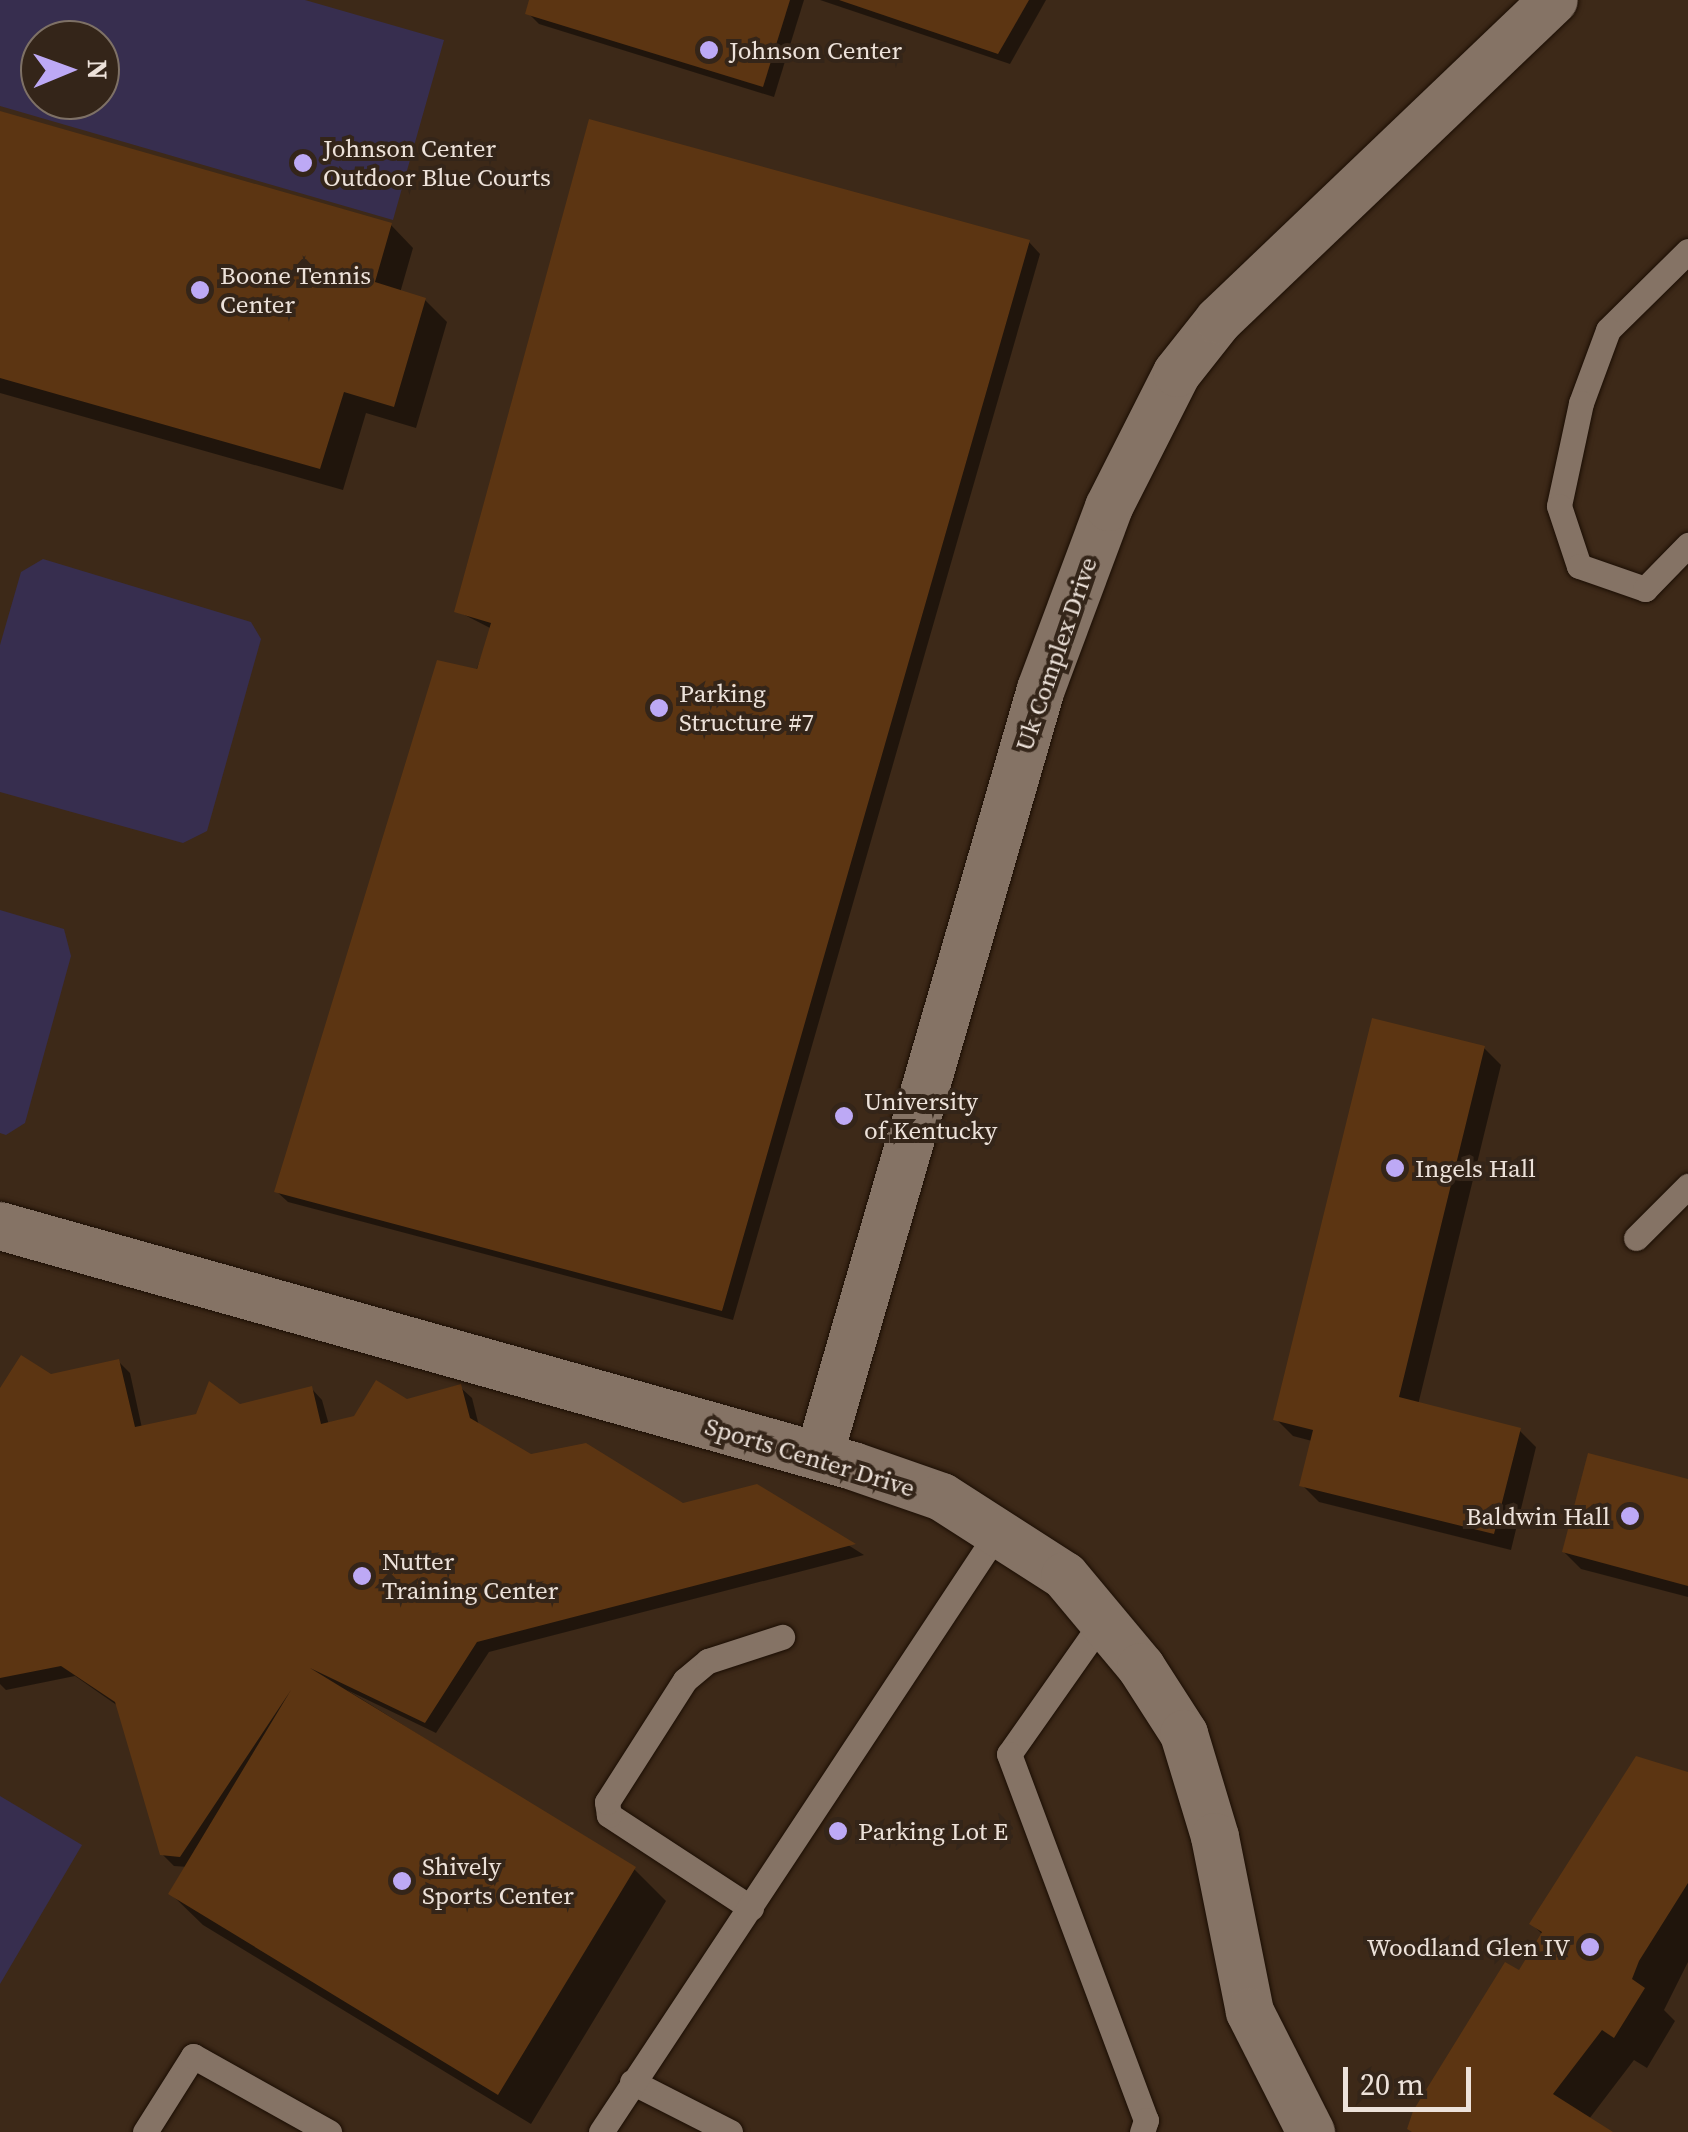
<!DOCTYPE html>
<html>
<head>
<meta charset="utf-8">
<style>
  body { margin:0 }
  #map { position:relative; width:1688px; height:2132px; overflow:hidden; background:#342519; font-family:"Source Serif 4",serif }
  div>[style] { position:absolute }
  .built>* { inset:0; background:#3d2918 }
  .green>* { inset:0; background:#372e4f }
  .shadow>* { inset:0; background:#0007 }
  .building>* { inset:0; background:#5c3512 }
  .roads { filter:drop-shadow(0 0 2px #1b0e04) drop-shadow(0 0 2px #1b0e04) }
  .lane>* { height:25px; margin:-12.5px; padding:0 12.5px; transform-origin:12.5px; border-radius:12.5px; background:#857365 }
  .street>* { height:48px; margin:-24px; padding:0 24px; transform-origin:24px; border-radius:24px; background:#857365 }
  .dots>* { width:28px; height:28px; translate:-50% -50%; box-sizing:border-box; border:5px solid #342519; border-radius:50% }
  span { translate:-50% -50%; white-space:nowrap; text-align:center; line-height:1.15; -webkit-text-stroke:8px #342519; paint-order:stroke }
  .poi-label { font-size:25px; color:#ede2da }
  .left { translate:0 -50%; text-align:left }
  .right { translate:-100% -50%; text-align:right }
  .street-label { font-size:25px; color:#ede2da }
  .north { position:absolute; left:20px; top:20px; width:100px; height:100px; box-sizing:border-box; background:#342519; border:2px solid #7e7166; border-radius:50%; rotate:89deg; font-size:28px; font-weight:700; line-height:40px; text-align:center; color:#ede2da }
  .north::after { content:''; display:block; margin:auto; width:35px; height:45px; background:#bda9f5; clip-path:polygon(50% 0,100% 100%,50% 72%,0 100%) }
  .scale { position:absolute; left:1343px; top:2067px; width:128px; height:45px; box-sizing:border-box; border:5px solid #ede2da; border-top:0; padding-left:12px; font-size:30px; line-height:35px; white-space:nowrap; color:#ede2da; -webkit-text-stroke:8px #342519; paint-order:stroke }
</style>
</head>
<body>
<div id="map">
  <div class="built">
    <div style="clip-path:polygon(evenodd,0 0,1688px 0,1688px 2132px,0 2132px,0 0,40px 40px,100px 40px,100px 100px,40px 100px,40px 40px)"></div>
  </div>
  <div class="green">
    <div style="clip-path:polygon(evenodd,0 0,305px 0,444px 40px,393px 220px,0 106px,0 0,100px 40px,100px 100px,40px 100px,40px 40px,100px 40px)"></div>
    <div style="clip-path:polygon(43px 559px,251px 622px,261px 639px,207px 831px,183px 843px,0 792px,0 645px,21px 572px)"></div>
    <div style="clip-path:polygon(0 910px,64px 929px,71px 956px,25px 1123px,6px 1135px,0 1133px)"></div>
    <div style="clip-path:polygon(0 1796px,82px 1845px,0 1984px)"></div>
  </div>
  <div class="shadow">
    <div style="clip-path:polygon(532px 0,804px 0,774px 97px,539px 24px,528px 13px)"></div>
    <div style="clip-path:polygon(820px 0,1046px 0,1010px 64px)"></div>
    <div style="clip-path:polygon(0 114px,391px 225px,413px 248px,400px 293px,425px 300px,447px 322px,416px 428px,366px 413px,343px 490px,0 393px)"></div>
    <div style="clip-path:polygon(1029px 242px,1040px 254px,733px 1320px,288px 1202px,276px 1191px,492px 629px,457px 611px)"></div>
    <div style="clip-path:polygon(1484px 1048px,1501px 1065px,1418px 1405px,1519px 1430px,1536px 1447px,1511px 1550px,1319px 1502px,1302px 1485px,1312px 1441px,1293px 1436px,1276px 1419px)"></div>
    <div style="clip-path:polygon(119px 1362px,130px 1373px,142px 1428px,311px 1388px,322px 1400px,329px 1425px,460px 1387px,472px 1398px,479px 1426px,530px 1457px,683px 1506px,756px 1487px,864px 1555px,489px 1652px,436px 1733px,347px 1690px,634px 1869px,666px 1901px,531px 2124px,203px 1925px,171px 1894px,188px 1867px,174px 1866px,162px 1854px,118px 1706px,75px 1676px,6px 1690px,0 1684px,0 1392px)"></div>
    <div style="clip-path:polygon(1688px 1482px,1688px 1597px,1581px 1569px,1564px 1552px)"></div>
    <div style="clip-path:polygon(1637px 1759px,1688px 1774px,1688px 1962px,1664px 2010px,1675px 2021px,1647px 2068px,1634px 2060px,1589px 2119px,1609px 2132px,1414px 2132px,1543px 1935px,1532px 1924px)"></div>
  </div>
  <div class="building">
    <div style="clip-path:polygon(529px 0,790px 0,763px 87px,525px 14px)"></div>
    <div style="clip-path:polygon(839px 0,1029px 0,998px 54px)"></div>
    <div style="clip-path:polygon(0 111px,392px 223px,375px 282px,426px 298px,394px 407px,344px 392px,320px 469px,0 378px)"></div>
    <div style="clip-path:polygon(589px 119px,1030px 240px,722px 1311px,274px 1192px,437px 660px,477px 669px,491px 623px,454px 612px)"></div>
    <div style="clip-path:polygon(1372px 1018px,1485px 1046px,1399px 1397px,1521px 1428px,1494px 1534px,1299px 1486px,1313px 1430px,1273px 1420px)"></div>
    <div style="clip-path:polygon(21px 1355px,51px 1374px,119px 1359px,135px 1427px,196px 1414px,209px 1381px,240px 1404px,312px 1386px,321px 1424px,354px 1416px,376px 1380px,407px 1399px,461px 1384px,470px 1418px,531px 1454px,586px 1443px,683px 1503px,757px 1484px,856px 1544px,477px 1642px,425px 1723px,310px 1668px,636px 1867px,498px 2095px,168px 1894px,291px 1690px,180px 1857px,160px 1855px,115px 1702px,61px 1666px,0 1678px,0 1388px)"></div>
    <div style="clip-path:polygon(1588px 1453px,1688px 1479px,1688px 1586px,1562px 1552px)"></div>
    <div style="clip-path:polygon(1636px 1756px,1688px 1772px,1688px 1883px,1639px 1961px,1632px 1979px,1645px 1988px,1614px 2038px,1602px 2030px,1553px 2094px,1613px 2132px,1412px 2132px,1407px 2129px,1413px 2111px,1505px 1962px,1519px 1970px,1542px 1932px,1529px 1924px)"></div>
  </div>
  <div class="roads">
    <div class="lane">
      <div style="left:1688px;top:251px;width:112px;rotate:135.4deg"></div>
      <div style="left:1608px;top:330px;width:78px;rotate:110.3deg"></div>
      <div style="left:1581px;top:403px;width:105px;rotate:102.1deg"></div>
      <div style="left:1559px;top:506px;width:63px;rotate:71.6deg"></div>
      <div style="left:1579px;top:566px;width:70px;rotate:19.2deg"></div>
      <div style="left:1645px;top:589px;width:62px;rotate:-45.7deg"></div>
      <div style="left:1636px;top:1238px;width:74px;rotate:-45deg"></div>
      <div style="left:1104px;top:1619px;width:165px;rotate:125.1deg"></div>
      <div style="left:1009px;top:1754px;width:391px;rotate:69.5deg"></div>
      <div style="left:1146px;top:2120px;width:13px;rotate:108deg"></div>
      <div style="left:751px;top:1908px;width:170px;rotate:-146.8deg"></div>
      <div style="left:609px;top:1815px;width:13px;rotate:-99deg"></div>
      <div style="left:607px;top:1802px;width:145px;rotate:-57.4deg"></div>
      <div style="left:685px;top:1680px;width:30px;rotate:-40deg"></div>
      <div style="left:708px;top:1661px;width:78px;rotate:-18deg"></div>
      <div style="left:632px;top:2082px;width:110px;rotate:27deg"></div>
      <div style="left:145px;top:2132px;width:90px;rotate:-57.7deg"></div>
      <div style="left:193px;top:2056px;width:156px;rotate:29.2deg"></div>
      <div style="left:601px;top:2132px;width:718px;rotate:-56.53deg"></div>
    </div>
    <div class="street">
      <div style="left:0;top:1226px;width:886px;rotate:15.71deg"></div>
      <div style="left:853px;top:1466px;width:94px;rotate:19.2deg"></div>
      <div style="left:942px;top:1497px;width:146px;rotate:32.7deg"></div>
      <div style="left:1065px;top:1576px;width:119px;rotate:50.1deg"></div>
      <div style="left:1141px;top:1667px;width:80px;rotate:57.3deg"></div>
      <div style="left:1184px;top:1734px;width:108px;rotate:73.2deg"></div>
      <div style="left:1215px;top:1837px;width:178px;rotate:78.7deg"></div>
      <div style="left:1250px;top:2012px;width:135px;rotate:63.1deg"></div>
      <div style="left:819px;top:1456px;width:798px;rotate:-73.86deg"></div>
      <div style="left:1041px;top:689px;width:194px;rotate:-69.5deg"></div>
      <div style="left:1109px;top:507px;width:150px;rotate:-63.1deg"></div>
      <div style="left:1177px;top:373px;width:68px;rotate:-51.6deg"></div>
      <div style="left:1219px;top:320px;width:463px;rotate:-43.7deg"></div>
    </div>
  </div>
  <div class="dots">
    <div style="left:709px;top:50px;background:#bda9f5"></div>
    <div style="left:303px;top:163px;background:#bda9f5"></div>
    <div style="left:200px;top:290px;background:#bda9f5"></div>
    <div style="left:659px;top:708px;background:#bda9f5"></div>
    <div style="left:844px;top:1116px;background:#bda9f5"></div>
    <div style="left:1395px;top:1168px;background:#bda9f5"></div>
    <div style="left:1630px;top:1516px;background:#bda9f5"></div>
    <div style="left:362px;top:1576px;background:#bda9f5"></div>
    <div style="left:838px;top:1831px;background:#bda9f5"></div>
    <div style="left:402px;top:1881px;background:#bda9f5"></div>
    <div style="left:1590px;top:1947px;background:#bda9f5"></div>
  </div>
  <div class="poi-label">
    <span class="left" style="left:729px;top:50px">Johnson Center</span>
    <span class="left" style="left:323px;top:163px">Johnson Center<br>Outdoor Blue Courts</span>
    <span class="left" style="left:220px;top:290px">Boone Tennis<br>Center</span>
    <span class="left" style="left:679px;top:708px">Parking<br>Structure #7</span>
    <span class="left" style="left:864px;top:1116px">University<br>of Kentucky</span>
    <span class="left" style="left:1415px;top:1168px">Ingels Hall</span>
    <span class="right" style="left:1610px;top:1516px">Baldwin Hall</span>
    <span class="left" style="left:382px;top:1576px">Nutter<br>Training Center</span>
    <span class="left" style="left:858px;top:1831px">Parking Lot E</span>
    <span class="left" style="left:422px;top:1881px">Shively<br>Sports Center</span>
    <span class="right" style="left:1570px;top:1947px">Woodland Glen IV</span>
  </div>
  <div class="street-label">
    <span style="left:1056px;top:654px;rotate:-71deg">Uk Complex Drive</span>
    <span style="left:810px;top:1457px;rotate:17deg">Sports Center Drive</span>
  </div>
  <div class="north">N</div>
  <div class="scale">20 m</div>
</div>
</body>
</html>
